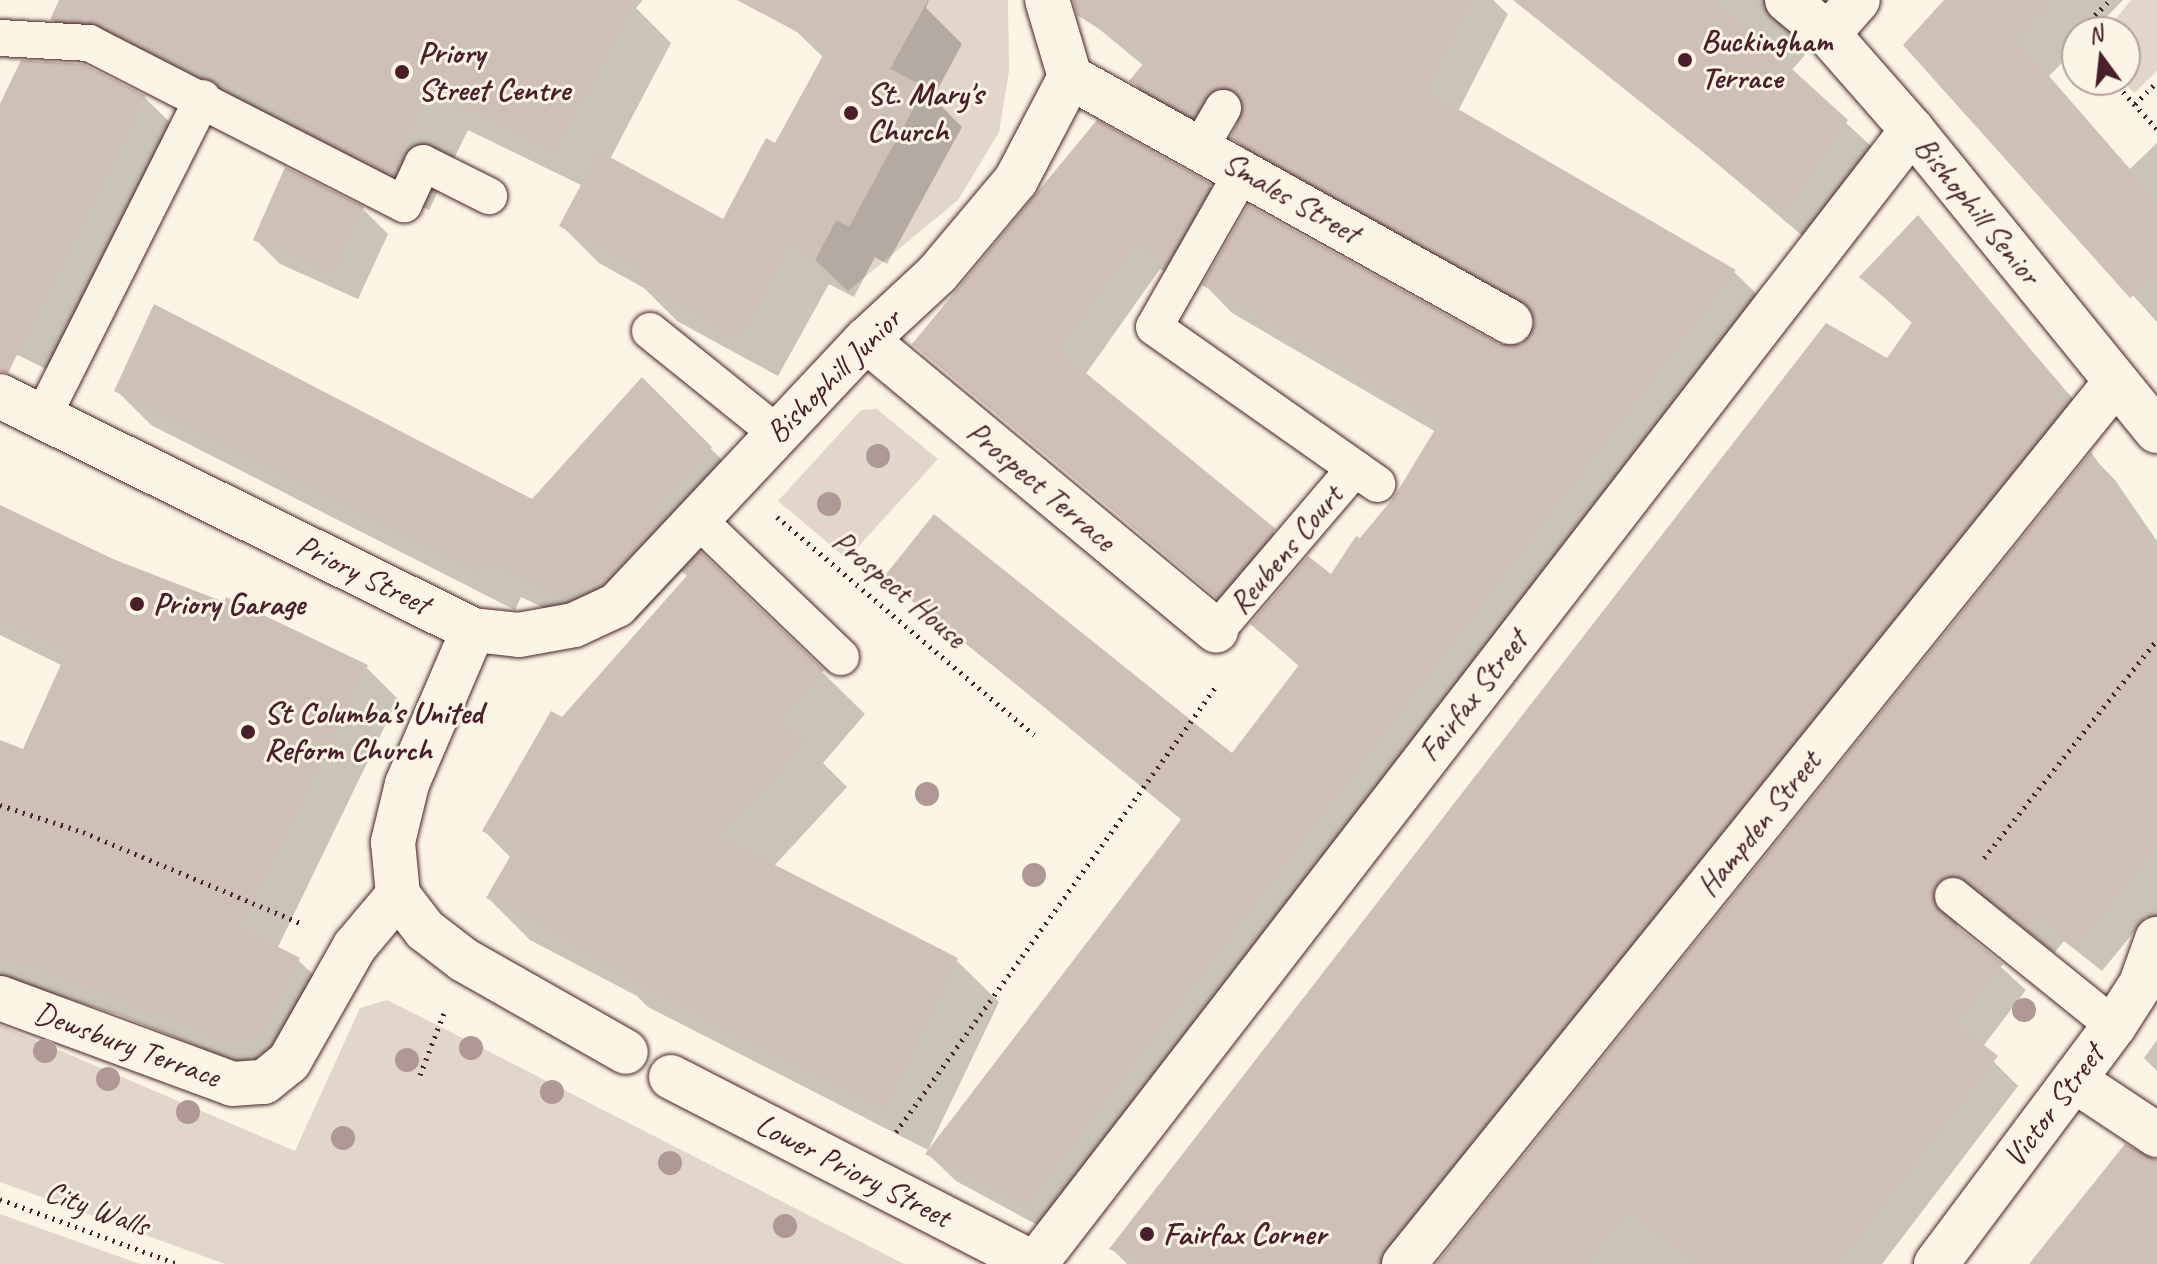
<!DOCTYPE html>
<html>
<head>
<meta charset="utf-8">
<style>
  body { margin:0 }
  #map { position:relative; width:2157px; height:1264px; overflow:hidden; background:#fcf5e5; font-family:Caveat,sans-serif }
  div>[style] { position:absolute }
  .green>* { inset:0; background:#e2d5ca }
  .shadow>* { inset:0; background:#0003 }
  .building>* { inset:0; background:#cfc0b7 }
  .path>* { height:5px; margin-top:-2.5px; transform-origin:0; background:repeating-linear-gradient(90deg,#4a1f2b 0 2px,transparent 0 8px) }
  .roads { filter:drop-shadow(0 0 2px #4a1f2b) drop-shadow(0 0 2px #4a1f2b) }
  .lane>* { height:36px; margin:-18px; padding:0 18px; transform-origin:18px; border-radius:18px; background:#fcf5e5 }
  .street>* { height:44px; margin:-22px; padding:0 22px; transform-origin:22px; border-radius:22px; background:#fcf5e5 }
  .trees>* { width:24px; height:24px; margin:-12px; border-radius:50%; background:#af9895 }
  .dots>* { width:22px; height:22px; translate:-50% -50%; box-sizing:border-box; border:4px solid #fcf5e5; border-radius:50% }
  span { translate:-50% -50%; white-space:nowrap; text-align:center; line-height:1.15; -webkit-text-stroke:6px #fcf5e5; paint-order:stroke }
  .poi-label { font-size:32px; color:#4a1f2b; font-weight:700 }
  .left { translate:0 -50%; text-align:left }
  .street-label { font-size:32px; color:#4a1f2b }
  .north { position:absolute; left:2061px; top:16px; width:80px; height:80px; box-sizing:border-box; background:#fcf5e5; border:2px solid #b59f9b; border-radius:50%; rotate:345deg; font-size:22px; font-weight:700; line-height:32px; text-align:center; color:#4a1f2b }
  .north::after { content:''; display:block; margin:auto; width:28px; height:36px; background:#4a1f2b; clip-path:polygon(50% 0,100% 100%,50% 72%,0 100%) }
</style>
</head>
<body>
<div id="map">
  <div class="green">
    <div style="clip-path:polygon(917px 0,1008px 0,1009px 71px,999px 132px,958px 200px,848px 291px,815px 260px,836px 220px,849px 226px,924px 87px,890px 69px)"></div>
    <div style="clip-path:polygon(2131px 0,2157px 0,2157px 71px,2134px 93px,2122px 80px,2125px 32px,2105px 32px)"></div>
    <div style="clip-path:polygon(877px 409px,938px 459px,847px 559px,778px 501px,861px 410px)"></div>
    <div style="clip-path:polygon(387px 1000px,439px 1026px,904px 1264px,225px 1264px,0 1182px,0 1025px,295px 1151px,360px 1008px)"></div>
    <div style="clip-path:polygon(0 1214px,140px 1264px,0 1264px)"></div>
  </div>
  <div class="shadow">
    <div style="clip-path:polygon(62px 0,643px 0,636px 8px,671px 43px,610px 159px,724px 221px,776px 146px,824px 58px,795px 30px,811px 0,929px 0,926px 8px,962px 44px,933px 98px,962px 127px,887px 264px,875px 257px,854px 297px,829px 284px,778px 376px,677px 321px,644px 288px,599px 263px,561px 225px,583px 186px,468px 130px,429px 210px,340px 165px,90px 57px,52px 19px)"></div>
    <div style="clip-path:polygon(1081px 0,1493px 0,1508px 14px,1458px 111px,1734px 272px,1762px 299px,1054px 1234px,956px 1181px,928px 1154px,1183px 821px,886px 578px,1232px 755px,1300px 667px,1252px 624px,1331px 577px,1395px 498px,1436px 432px,1232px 313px,1205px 285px,1498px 346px,1525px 345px,1537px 321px,1260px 165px,1233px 137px,1238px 119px,1222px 143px,1159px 109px,1132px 81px,1144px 66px,1087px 19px)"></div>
    <div style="clip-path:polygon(1643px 0,1854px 0,1795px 12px,1790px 37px,1805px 55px,1791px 71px,1874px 149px,1811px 243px,1645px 103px)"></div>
    <div style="clip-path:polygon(1947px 0,2123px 0,2092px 32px,2077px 32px,2077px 48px,2049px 76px,2130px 169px,2157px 143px,2157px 322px,1906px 45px)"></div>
    <div style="clip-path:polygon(83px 66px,145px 98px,188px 140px,68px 380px,0 346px,0 108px)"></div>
    <div style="clip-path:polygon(1097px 123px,1210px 186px,1235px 211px,1191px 287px,1160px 269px,1085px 375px,1299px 555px,1243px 620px,915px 344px)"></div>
    <div style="clip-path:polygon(363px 209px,388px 234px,358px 299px,280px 264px,255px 239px)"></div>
    <div style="clip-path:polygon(1918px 218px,2085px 413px,1416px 1264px,1127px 1264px,1112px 1249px,1887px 361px,1913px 324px,1862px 277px)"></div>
    <div style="clip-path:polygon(642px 380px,745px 483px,690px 543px,865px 714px,823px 763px,847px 787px,774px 866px,956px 960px,999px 1002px,928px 1150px,648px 1007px,637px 996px,530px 940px,488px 898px,511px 858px,484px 831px,562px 719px,688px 577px,682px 571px,637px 619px,590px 630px,521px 597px,515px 610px,151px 425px,116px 390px,532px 501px)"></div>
    <div style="clip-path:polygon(2091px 455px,2115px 480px,2157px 541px,2157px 923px,2146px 917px,2102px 971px,2064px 941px,2054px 953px,1993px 904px,1971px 900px,1956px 917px,1957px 927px,2026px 990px,1981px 1049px,2018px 1086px,1882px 1264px,1439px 1264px)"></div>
    <div style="clip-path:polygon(0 507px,112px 561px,366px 667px,398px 699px,277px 949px,298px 960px,330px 991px,267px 1074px,119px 1015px,0 977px,0 743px,24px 752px,63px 666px,0 635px)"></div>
    <div style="clip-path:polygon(2157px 1040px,2157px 1071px,2144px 1058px)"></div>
  </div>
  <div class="building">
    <div style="clip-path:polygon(59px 0,636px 0,555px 154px,430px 93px,391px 174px,299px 127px,302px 120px,168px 54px,165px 58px,98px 24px,50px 20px)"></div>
    <div style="clip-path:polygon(737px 0,928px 0,890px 69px,925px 87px,849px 227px,836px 220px,815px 260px,790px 247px,739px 340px,637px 284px,643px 272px,559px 226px,599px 151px,723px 219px,766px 138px,775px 143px,827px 48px)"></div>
    <div style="clip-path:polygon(1073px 0,1474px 0,1427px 91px,1736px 270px,1026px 1207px,925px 1154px,1183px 817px,883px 578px,934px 514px,1232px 753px,1299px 665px,1250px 624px,1308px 556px,1331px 574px,1356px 536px,1360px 538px,1394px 497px,1439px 423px,1202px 285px,1248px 205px,1499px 344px,1522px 344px,1535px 322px,1522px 300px,1230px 138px,1244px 109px,1234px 90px,1212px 90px,1193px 117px,1129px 81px,1147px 59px,1077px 15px)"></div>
    <div style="clip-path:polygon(1513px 0,1716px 0,1848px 120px,1783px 216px)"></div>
    <div style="clip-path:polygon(1944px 0,2055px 0,2016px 40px,2157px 201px,2157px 275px,2130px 298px,1903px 45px)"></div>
    <div style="clip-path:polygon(21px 60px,83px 64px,146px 96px,8px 373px,0 371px,0 104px)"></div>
    <div style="clip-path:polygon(1097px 120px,1211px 184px,1166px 264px,1135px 246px,1059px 351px,1276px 529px,1217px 597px,912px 344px)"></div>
    <div style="clip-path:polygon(285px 167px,364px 207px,333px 275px,253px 240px)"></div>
    <div style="clip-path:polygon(1918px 215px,2062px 387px,2054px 397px,2062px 409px,1385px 1248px,1380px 1264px,1143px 1264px,1109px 1249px,1826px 323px,1887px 358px,1913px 321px,1859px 277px)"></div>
    <div style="clip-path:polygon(154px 304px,532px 499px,642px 377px,712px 447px,656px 508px,666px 517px,602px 584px,554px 596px,486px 563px,480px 576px,114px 391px)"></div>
    <div style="clip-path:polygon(2091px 452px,2157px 550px,2157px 847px,2077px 948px,2038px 918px,2029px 930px,1966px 879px,1946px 876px,1936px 883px,1933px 903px,1939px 912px,2003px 964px,1957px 1024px,1998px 1056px,1839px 1264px,1696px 1264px,1629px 1213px,1586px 1264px,1436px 1264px)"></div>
    <div style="clip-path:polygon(0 505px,113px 559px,224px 602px,226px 597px,368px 665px,241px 928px,300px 958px,260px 1037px,234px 1044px,0 956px,0 740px,23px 749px,66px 653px,0 621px)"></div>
    <div style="clip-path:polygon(701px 552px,824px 670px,782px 720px,807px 743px,720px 837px,958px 958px,885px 1110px,603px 966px,605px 961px,486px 898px,515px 848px,482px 831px,551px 711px,562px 717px,691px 571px,682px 573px)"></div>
    <div style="clip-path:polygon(2125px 1144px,2157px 1160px,2157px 1264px,2029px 1264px)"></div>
  </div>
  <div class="path">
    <div style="left:2078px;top:32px;width:45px;rotate:-45deg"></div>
    <div style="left:2077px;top:33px;width:6px;rotate:135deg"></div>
    <div style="left:2073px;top:37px;width:6px;rotate:51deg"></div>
    <div style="left:2112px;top:80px;width:67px;rotate:47.4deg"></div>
    <div style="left:2135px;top:104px;width:31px;rotate:-45deg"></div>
    <div style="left:777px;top:517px;width:337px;rotate:40.3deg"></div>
    <div style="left:0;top:805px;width:87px;rotate:18deg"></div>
    <div style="left:83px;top:832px;width:238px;rotate:22.7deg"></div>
    <div style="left:1984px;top:858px;width:278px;rotate:-51.6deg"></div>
    <div style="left:420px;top:1075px;width:66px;rotate:-68.8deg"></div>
    <div style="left:896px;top:1132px;width:550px;rotate:-54.32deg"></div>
    <div style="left:0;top:1199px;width:189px;rotate:20.1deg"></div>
  </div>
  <div class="roads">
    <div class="lane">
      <div style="left:0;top:38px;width:89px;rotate:3.2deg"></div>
      <div style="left:89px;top:43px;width:354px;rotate:27.1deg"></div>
      <div style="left:404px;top:204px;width:45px;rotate:-65.1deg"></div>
      <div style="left:423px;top:163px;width:74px;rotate:26.6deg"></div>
      <div style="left:1201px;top:146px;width:44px;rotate:-59.9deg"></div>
      <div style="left:1242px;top:173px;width:177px;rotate:119.7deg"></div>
      <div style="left:1154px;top:327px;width:273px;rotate:35.1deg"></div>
      <div style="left:650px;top:331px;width:163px;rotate:38.8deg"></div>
      <div style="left:42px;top:418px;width:358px;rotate:-63.3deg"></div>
      <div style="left:698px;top:520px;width:198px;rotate:43.8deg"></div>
      <div style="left:1216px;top:631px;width:214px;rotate:-49.5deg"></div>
      <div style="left:1953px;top:896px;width:207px;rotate:38.9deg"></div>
    </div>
    <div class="street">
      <div style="left:1787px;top:0;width:53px;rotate:39.7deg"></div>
      <div style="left:1828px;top:34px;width:128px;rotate:48.8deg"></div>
      <div style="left:1912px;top:130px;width:388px;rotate:50.9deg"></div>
      <div style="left:1828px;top:34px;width:45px;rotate:-48.6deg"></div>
      <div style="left:1070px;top:77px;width:504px;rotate:29.11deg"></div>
      <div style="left:866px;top:340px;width:455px;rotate:39.7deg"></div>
      <div style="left:0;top:396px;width:528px;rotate:26.32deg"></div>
      <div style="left:473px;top:630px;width:168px;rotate:113.2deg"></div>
      <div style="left:407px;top:784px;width:60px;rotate:103.6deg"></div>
      <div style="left:393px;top:842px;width:53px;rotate:84.6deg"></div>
      <div style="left:473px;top:630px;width:46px;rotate:6.2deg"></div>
      <div style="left:519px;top:635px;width:56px;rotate:-10.3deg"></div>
      <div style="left:574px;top:625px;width:47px;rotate:-24.9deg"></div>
      <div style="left:617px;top:605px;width:364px;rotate:-46.8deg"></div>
      <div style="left:866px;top:340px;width:98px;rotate:-42.9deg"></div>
      <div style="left:938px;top:273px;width:121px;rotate:-50deg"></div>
      <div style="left:1016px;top:180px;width:116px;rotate:-62.3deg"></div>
      <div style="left:1070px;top:77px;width:80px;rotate:-106.6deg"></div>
      <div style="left:398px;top:895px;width:44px;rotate:52.4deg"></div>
      <div style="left:425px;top:930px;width:49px;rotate:37.6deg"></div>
      <div style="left:464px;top:960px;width:186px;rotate:29.6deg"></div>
      <div style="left:0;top:998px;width:247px;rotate:20.3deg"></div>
      <div style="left:232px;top:1084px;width:32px;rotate:-4deg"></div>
      <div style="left:264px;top:1082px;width:32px;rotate:-39deg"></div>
      <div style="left:289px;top:1062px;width:133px;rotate:-60.4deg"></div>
      <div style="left:355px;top:946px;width:67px;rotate:-49.9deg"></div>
      <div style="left:671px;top:1077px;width:409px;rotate:27.2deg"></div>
      <div style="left:2074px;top:1080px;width:100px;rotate:33.5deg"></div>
      <div style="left:1035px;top:1264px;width:1434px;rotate:-52.28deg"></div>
      <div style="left:1404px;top:1264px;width:1131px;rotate:-51.1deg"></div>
      <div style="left:1936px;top:1264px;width:297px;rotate:-53.2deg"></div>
      <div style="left:2114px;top:1026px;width:50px;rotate:-57.3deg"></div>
      <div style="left:2141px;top:984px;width:48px;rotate:-70.4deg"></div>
    </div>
  </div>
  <div class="trees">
    <div style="left:878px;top:456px"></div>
    <div style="left:829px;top:504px"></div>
    <div style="left:927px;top:794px"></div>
    <div style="left:1034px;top:875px"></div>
    <div style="left:2024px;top:1010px"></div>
    <div style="left:471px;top:1048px"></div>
    <div style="left:45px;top:1051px"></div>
    <div style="left:407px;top:1060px"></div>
    <div style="left:108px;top:1079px"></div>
    <div style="left:552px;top:1092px"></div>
    <div style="left:188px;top:1112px"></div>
    <div style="left:343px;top:1138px"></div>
    <div style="left:670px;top:1163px"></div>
    <div style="left:785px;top:1226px"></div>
  </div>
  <div class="dots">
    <div style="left:1685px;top:60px;background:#4a1f2b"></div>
    <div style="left:402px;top:72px;background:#4a1f2b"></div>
    <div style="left:851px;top:113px;background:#4a1f2b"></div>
    <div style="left:137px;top:604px;background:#4a1f2b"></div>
    <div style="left:248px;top:732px;background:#4a1f2b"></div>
    <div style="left:1147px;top:1234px;background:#4a1f2b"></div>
  </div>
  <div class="poi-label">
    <span class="left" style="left:1701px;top:60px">Buckingham<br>Terrace</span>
    <span class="left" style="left:418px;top:72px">Priory<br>Street Centre</span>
    <span class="left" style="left:867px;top:113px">St. Mary's<br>Church</span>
    <span class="left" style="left:153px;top:604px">Priory Garage</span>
    <span class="left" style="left:264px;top:732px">St Columba's United<br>Reform Church</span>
    <span class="left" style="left:1163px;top:1234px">Fairfax Corner</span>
  </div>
  <div class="street-label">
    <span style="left:1291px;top:198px;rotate:30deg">Smales Street</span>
    <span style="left:1977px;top:211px;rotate:51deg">Bishophill Senior</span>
    <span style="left:834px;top:376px;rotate:-45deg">Bishophill Junior</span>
    <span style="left:1041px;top:486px;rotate:40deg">Prospect Terrace</span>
    <span style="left:1286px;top:550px;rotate:-50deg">Reubens Court</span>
    <span style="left:363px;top:575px;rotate:26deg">Priory Street</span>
    <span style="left:899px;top:589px;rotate:40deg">Prospect House</span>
    <span style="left:1473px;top:696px;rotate:-52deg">Fairfax Street</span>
    <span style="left:1759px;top:824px;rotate:-51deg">Hampden Street</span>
    <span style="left:127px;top:1045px;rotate:20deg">Dewsbury Terrace</span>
    <span style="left:2054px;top:1106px;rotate:-53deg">Victor Street</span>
    <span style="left:853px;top:1171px;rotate:27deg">Lower Priory Street</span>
    <span style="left:97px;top:1209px;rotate:20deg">City Walls</span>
  </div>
  <div class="north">N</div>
</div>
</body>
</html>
